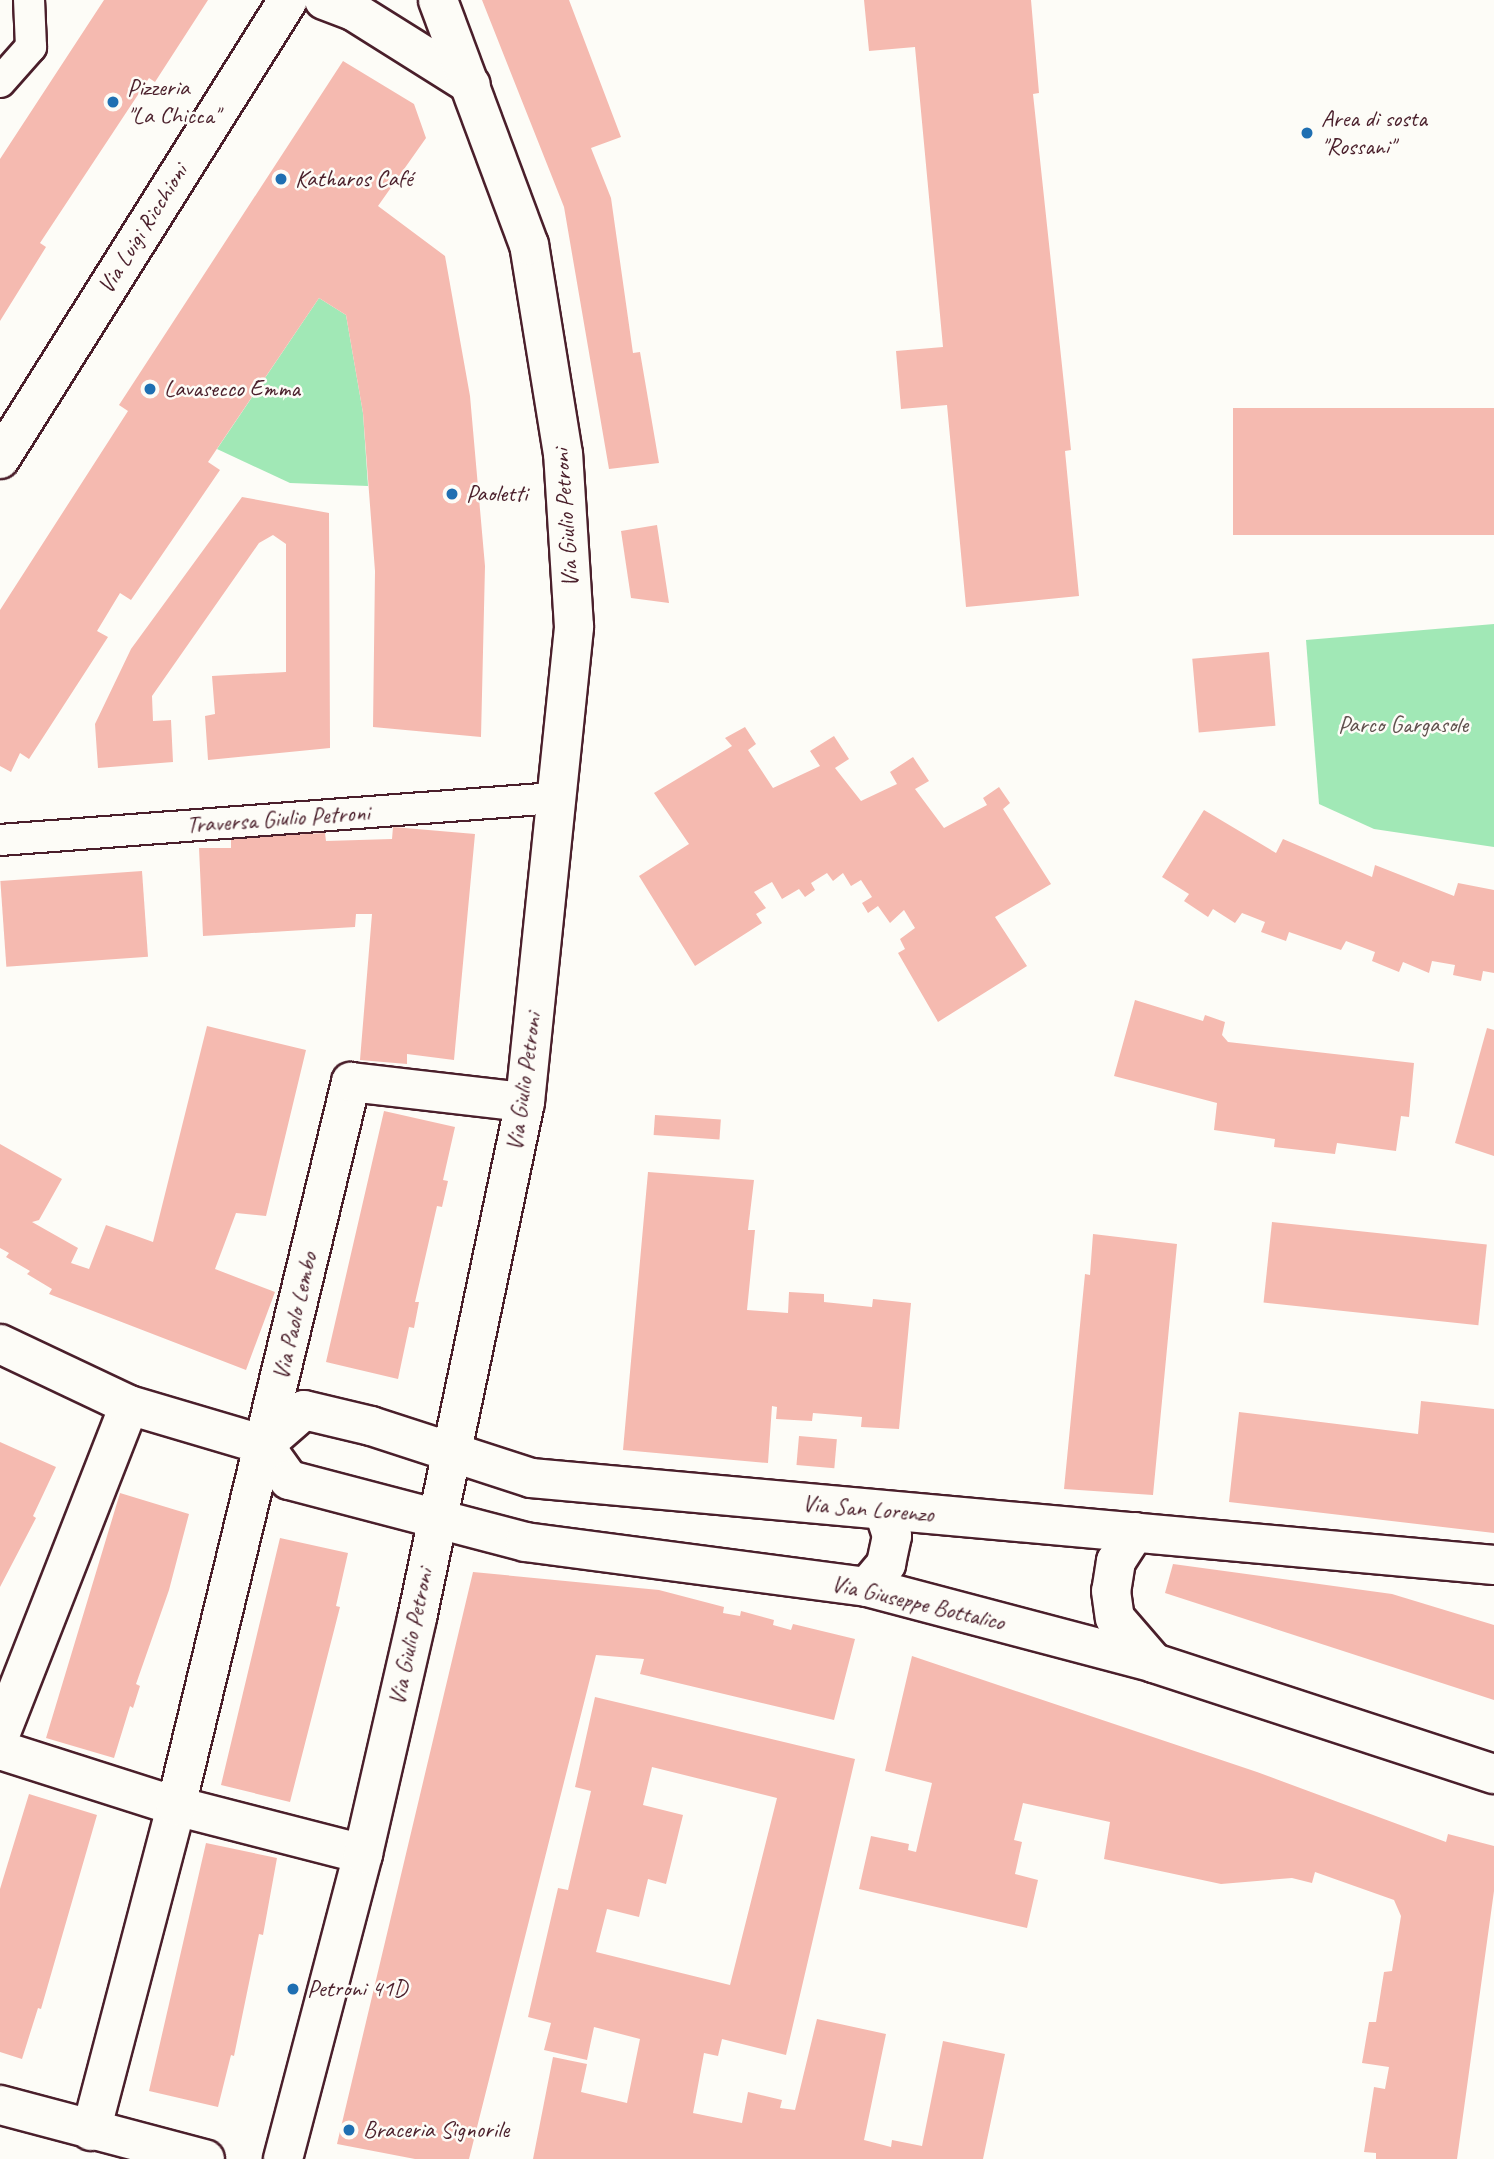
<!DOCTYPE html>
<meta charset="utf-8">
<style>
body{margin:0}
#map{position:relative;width:1494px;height:2159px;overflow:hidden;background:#fdfcf7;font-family:Caveat,sans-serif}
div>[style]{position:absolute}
.green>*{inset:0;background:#a1e8b6}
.building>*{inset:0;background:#f5bab0;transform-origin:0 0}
.roads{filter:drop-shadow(2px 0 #4a1f2b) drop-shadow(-2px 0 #4a1f2b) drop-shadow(0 2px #4a1f2b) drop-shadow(0 -2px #4a1f2b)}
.lane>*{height:30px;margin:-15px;padding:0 15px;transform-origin:15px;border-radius:15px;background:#fdfcf7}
.street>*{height:38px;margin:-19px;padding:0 19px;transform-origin:19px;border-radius:19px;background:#fdfcf7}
.secondary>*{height:38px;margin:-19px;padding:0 19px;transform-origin:19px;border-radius:19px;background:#fdfcf7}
.dots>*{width:19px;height:19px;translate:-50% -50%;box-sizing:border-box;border:4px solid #fdfcf7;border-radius:50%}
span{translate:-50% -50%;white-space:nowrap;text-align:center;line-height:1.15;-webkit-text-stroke:5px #fdfcf7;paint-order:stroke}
.poi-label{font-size:24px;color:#4a1f2b}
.left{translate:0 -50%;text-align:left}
.street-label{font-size:24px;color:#4a1f2b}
.park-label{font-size:24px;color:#60514e}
</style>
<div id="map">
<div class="green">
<i style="clip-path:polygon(319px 298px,346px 315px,363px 413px,368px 486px,290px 483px,217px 449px)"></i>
<i style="clip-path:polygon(1494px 624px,1494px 847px,1374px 829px,1319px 804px,1306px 640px)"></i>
</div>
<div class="building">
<i style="clip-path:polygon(104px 0,208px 0,155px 82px,149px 78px,40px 243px,46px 247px,0 321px,0 159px)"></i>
<i style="clip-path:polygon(482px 0,569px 0,621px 137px,591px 148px,611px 198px,633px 353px,640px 352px,659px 463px,609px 469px,564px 207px)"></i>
<i style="clip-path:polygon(864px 0,1031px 0,1039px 93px,1033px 94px,1071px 450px,1065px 451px,1079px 596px,966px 607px,947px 405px,901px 409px,896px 351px,943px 347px,915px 47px,869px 51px)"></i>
<i style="clip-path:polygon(343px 61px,414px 104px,426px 138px,378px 206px,445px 256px,470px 396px,485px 566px,481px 737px,373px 727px,375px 571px,363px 413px,346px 315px,319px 298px,208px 462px,220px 470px,131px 600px,120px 593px,97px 631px,108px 637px,29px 759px,20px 753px,11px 772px,0 766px,0 610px,128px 411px,119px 405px)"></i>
<i style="left:1494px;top:408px;width:127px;height:261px;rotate:90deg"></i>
<i style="clip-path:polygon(242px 497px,329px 513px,330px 748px,208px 760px,205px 716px,215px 714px,212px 676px,286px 672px,286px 544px,273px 535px,259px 543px,152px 696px,153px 721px,171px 720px,173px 762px,98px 768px,95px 724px,131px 649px)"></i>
<i style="clip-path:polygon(657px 525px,669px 603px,631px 598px,621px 531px)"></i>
<i style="left:1269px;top:652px;width:74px;height:77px;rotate:85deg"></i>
<i style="clip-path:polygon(745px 727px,756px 744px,748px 750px,773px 788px,820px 766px,810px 751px,834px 736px,849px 759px,835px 768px,861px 801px,897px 784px,890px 772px,913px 757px,929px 781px,915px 789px,944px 828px,987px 805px,983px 798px,999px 787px,1010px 803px,1003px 809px,1051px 884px,995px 917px,1027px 966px,938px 1022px,898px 953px,905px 949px,900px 939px,915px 928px,904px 910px,890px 923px,878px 906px,868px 913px,862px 903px,872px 897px,861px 880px,851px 886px,843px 873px,833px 881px,827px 873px,811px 883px,815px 890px,805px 897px,799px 889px,782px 899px,772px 882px,754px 892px,766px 908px,756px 914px,762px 923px,695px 966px,639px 876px,689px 844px,654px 793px,732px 746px,725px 738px)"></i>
<i style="clip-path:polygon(1204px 810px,1276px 853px,1283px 839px,1372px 877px,1375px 865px,1454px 896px,1458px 883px,1494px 890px,1494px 973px,1483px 971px,1481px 981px,1453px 975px,1455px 965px,1432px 961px,1429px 973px,1403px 962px,1399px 972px,1372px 961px,1375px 952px,1346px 941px,1341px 950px,1289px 932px,1286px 941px,1261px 932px,1265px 922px,1242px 913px,1235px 923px,1213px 909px,1208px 917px,1184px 901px,1189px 894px,1162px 877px)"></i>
<i style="clip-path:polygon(393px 827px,475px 834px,454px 1060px,407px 1054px,407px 1064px,360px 1060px,372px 914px,356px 914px,355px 927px,203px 936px,199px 848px,231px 848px,231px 838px,325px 833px,326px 841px,392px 839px)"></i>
<i style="left:142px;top:871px;width:86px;height:142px;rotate:86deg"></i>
<i style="clip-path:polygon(1135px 1000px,1203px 1021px,1205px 1015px,1225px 1022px,1222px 1035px,1228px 1042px,1414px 1063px,1409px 1117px,1401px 1116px,1396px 1151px,1337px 1143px,1335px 1154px,1274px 1147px,1275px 1139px,1214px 1130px,1217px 1103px,1114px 1076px)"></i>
<i style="clip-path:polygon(207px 1026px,306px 1050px,266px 1216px,236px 1213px,215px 1269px,275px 1292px,246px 1370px,49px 1294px,52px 1289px,27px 1274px,30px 1271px,6px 1257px,9px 1253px,0 1248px,0 1144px,62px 1179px,39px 1220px,32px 1222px,78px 1248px,71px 1263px,89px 1269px,106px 1225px,153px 1242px)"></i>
<i style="clip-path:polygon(1487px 1028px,1494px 1030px,1494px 1156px,1455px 1143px)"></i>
<i style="clip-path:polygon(384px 1111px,455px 1127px,443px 1180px,448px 1181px,442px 1207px,437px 1206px,415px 1302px,419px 1302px,414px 1328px,409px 1327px,398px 1379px,326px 1362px)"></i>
<i style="left:655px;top:1115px;width:66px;height:20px;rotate:4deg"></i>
<i style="clip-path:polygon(648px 1172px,754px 1180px,748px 1230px,755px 1230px,747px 1310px,788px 1313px,789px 1292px,824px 1294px,824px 1302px,872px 1307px,873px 1299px,911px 1303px,899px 1429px,861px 1427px,862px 1417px,813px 1413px,812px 1421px,776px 1419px,777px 1407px,772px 1406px,768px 1463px,623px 1450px)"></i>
<i style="left:1272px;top:1222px;width:216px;height:81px;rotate:6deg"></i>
<i style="clip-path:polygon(1093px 1234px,1177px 1244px,1153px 1495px,1064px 1489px,1085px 1274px,1090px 1275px)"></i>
<i style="clip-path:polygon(1421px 1401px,1494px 1409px,1494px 1533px,1229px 1502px,1239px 1412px,1418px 1434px)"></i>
<i style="left:799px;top:1436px;width:38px;height:29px;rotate:5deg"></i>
<i style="clip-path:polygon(0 1442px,56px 1467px,33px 1516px,36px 1518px,0 1587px)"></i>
<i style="clip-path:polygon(120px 1493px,189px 1514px,169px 1590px,136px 1684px,140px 1686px,133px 1708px,130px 1706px,114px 1758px,46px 1738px)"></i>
<i style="clip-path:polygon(280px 1538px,348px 1553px,336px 1606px,340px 1607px,290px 1802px,221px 1785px)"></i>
<i style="clip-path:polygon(1173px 1564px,1392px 1594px,1494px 1625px,1494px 1700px,1165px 1593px)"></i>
<i style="clip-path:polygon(473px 1572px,659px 1590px,724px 1607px,723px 1613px,740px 1616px,741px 1611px,774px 1620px,773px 1625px,791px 1630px,793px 1624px,855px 1639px,834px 1720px,640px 1674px,644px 1659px,596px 1655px,469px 2159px,415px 2159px,337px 2144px)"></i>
<i style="clip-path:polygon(912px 1656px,1257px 1772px,1446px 1842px,1448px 1834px,1494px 1846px,1494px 1891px,1457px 2159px,1376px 2159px,1376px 2153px,1364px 2152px,1374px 2087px,1385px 2089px,1389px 2067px,1362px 2063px,1369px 2022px,1376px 2022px,1384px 1972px,1392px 1971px,1401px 1916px,1394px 1900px,1315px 1872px,1312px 1883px,1292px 1878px,1221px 1884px,1104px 1859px,1110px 1822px,1023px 1803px,1014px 1840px,1022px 1842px,1015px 1874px,1038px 1880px,1027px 1928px,859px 1889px,871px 1836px,909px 1844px,908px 1850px,916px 1852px,932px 1783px,885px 1771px)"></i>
<i style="clip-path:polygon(evenodd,595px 1697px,855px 1759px,786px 2055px,722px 2039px,718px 2056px,704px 2053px,693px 2113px,742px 2123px,748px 2092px,782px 2100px,780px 2108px,795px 2110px,817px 2019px,886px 2034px,864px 2140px,891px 2147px,892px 2140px,922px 2146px,943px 2041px,1005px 2054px,983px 2159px,533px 2159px,553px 2057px,587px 2064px,581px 2092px,627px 2103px,640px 2039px,594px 2027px,587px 2060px,544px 2050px,551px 2023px,528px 2017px,558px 1888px,568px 1890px,591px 1791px,575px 1787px,595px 1697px,652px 1767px,777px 1798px,730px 1985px,596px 1952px,607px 1909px,639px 1917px,648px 1879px,666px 1884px,683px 1815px,643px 1805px,652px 1767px)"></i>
<i style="clip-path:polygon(29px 1794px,97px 1815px,41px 2009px,38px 2008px,22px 2059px,0 2052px,0 1889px)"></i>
<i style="clip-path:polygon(206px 1843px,277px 1858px,263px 1935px,259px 1934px,234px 2056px,231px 2055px,218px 2107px,149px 2091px)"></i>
</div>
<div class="roads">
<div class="lane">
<i style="left:0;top:82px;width:47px;rotate:-48.5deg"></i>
<i style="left:31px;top:47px;width:47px;rotate:-92.4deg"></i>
<i style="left:0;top:840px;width:557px;rotate:-4.33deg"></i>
</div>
<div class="street">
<i style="left:324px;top:0;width:31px;rotate:21deg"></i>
<i style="left:353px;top:11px;width:139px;rotate:32.1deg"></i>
<i style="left:0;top:459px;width:542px;rotate:-57.89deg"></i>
<i style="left:0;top:1735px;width:354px;rotate:-68.6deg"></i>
<i style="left:0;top:1750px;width:185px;rotate:17.7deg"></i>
<i style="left:176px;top:1806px;width:193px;rotate:14.4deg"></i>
<i style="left:0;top:2105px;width:212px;rotate:14.8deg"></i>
<i style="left:91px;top:2131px;width:336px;rotate:-75.3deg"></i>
<i style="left:176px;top:1806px;width:745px;rotate:-76.41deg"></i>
<i style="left:351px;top:1082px;width:175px;rotate:6.6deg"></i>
</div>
<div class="secondary">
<i style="left:0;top:1344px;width:143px;rotate:25.3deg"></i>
<i style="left:129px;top:1405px;width:141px;rotate:16.5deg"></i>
<i style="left:264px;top:1445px;width:43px;rotate:54.5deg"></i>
<i style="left:289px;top:1480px;width:244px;rotate:14.7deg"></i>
<i style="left:525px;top:1542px;width:345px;rotate:7.5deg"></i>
<i style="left:867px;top:1587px;width:297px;rotate:14.8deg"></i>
<i style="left:1154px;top:1663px;width:358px;rotate:18.1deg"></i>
<i style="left:264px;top:1445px;width:53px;rotate:-41.2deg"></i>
<i style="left:304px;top:1410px;width:69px;rotate:13.4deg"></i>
<i style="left:371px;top:1426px;width:168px;rotate:18deg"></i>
<i style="left:531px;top:1478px;width:967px;rotate:5.16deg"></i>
<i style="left:1135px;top:1532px;width:35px;rotate:123deg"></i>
<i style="left:1116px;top:1561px;width:30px;rotate:99deg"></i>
<i style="left:1111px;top:1591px;width:27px;rotate:82deg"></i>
<i style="left:1115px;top:1618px;width:60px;rotate:49.1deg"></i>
<i style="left:867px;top:1587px;width:30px;rotate:-50deg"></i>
<i style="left:886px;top:1564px;width:29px;rotate:-78deg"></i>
<i style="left:892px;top:1536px;width:26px;rotate:-108deg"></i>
<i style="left:283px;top:2159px;width:315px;rotate:-75.3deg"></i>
<i style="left:363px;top:1854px;width:242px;rotate:-77.1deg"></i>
<i style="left:417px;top:1618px;width:527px;rotate:-78.18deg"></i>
<i style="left:525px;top:1102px;width:478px;rotate:-84.1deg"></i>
<i style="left:574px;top:627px;width:173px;rotate:-93.6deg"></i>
<i style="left:563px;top:454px;width:212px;rotate:-99.2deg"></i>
<i style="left:529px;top:245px;width:261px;rotate:-110.4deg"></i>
</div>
</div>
<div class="dots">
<i style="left:113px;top:102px;background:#1f6fb2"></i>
<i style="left:1307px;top:133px;background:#1f6fb2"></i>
<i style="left:281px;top:179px;background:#1f6fb2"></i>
<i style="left:150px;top:389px;background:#1f6fb2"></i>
<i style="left:452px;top:494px;background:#1f6fb2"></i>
<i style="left:293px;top:1989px;background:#1f6fb2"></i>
<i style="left:349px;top:2130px;background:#1f6fb2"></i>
</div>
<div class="poi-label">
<span class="left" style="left:127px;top:102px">Pizzeria<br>"La Chicca"</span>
<span class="left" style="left:1321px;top:133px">Area di sosta<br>"Rossani"</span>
<span class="left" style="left:295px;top:179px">Katharos Café</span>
<span class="left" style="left:164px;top:389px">Lavasecco Emma</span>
<span class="left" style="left:466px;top:494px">Paoletti</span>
<span class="left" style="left:307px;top:1989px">Petroni 41D</span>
<span class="left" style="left:363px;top:2130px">Braceria Signorile</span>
</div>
<div class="street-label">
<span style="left:143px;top:229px;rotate:-58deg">Via Luigi Ricchioni</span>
<span style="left:566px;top:518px;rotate:-94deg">Via Giulio Petroni</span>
<span style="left:278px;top:819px;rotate:-4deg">Traversa Giulio Petroni</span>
<span style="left:524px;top:1082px;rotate:-82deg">Via Giulio Petroni</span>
<span style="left:295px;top:1316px;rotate:-77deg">Via Paolo Lembo</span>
<span style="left:868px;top:1509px;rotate:5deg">Via San Lorenzo</span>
<span style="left:918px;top:1603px;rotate:13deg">Via Giuseppe Bottalico</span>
<span style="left:411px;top:1637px;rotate:-78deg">Via Giulio Petroni</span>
</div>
<div class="park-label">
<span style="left:1403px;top:725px">Parco Gargasole</span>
</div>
</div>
